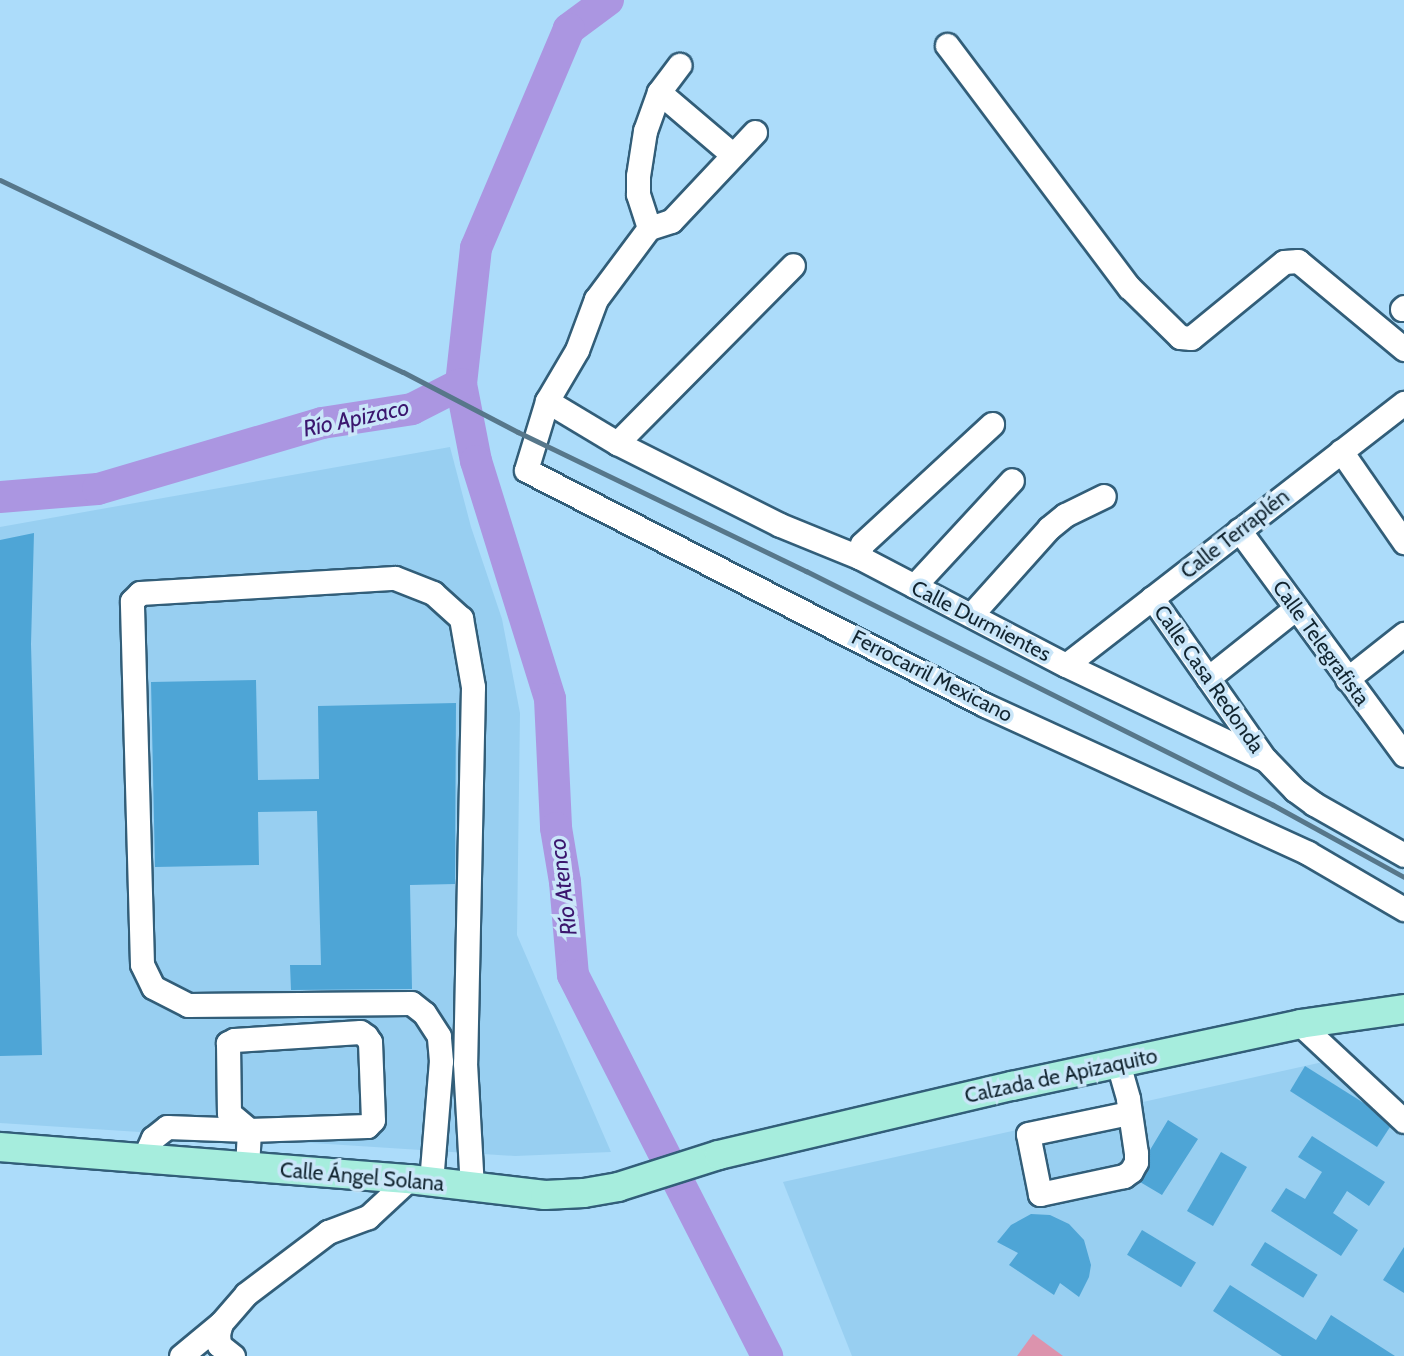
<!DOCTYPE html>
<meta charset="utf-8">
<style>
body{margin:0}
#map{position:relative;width:1404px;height:1356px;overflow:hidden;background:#acdcfa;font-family:Cabin,sans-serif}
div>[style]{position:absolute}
.built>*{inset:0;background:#98cff1}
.green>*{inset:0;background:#dc93ad}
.river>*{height:32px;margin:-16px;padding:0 16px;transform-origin:16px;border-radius:16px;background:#ab96e1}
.building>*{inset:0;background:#4ea5d6;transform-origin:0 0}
.roads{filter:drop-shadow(2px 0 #325e79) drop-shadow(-2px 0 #325e79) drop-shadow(0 2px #325e79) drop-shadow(0 -2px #325e79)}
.minor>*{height:23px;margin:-11.5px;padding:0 11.5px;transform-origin:11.5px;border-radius:11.5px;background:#fff}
.major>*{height:28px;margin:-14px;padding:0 14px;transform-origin:14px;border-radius:14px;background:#a6eddd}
.rail>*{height:5px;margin:-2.5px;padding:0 2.5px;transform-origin:2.5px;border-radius:2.5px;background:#57778a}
span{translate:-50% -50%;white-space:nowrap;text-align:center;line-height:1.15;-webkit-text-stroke:7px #cae6f9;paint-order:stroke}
.street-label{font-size:21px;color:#122530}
.water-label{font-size:23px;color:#3b166e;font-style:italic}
</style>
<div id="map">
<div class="built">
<i style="clip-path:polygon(450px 447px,471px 527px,502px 619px,520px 713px,517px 935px,611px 1152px,515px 1156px,0 1123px,0 527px)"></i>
<i style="clip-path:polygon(1332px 1060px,1404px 1129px,1404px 1356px,852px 1356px,783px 1182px)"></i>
</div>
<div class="green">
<i style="clip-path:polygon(1033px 1334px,1063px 1356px,1017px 1356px)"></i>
</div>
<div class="river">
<i style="left:608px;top:0;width:49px;rotate:143.4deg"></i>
<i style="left:569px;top:29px;width:238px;rotate:113deg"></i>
<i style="left:476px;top:248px;width:137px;rotate:96.3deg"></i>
<i style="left:461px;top:384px;width:78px;rotate:79deg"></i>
<i style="left:476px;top:461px;width:249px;rotate:72.7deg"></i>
<i style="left:550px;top:699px;width:129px;rotate:87.3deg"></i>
<i style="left:556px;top:828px;width:55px;rotate:80.5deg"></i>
<i style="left:565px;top:882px;width:93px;rotate:85.1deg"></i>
<i style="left:573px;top:975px;width:428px;rotate:63deg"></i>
<i style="left:0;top:497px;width:98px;rotate:-4.7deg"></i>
<i style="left:98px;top:489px;width:234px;rotate:-16.4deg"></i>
<i style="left:322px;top:423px;width:91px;rotate:-8.8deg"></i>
<i style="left:412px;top:409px;width:55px;rotate:-27deg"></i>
</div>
<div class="building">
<i style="clip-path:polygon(34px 533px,31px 644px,42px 1055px,0 1056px,0 540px)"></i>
<i style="clip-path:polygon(256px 680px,258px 780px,319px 779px,318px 706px,456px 703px,455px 884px,410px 885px,412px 989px,291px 990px,290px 965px,321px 965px,317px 811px,258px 812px,259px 865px,155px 867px,151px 682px)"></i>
<i style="clip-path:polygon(1305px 1066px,1367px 1105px,1390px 1127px,1377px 1147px,1290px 1091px)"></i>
<i style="clip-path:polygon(1168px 1120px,1198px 1139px,1162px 1195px,1140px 1182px,1148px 1168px,1150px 1150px)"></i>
<i style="clip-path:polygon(1312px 1136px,1385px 1182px,1369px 1206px,1347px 1191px,1333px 1213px,1358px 1230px,1341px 1256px,1271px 1211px,1286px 1188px,1305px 1199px,1322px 1172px,1298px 1157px)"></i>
<i style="left:1221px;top:1152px;width:30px;height:68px;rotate:30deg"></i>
<i style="clip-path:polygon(1031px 1214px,1050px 1215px,1069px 1224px,1084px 1240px,1091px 1265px,1089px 1277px,1079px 1297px,1060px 1283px,1054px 1295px,1009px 1265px,1018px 1253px,997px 1242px,1011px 1225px)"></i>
<i style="left:1142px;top:1230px;width:63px;height:29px;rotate:31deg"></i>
<i style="left:1265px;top:1242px;width:62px;height:27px;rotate:32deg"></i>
<i style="clip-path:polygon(1404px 1247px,1404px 1293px,1383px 1280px)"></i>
<i style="clip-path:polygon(1230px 1285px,1316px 1340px,1331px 1315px,1395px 1356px,1282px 1356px,1213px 1311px)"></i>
</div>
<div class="roads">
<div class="minor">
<i style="left:947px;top:45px;width:303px;rotate:53.1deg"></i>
<i style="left:1129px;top:287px;width:71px;rotate:44.4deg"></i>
<i style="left:1180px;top:337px;width:11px;rotate:5deg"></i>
<i style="left:1191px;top:338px;width:120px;rotate:-39.3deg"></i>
<i style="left:1284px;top:262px;width:14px;rotate:-4deg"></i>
<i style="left:1298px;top:261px;width:138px;rotate:39.7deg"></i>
<i style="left:659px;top:92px;width:97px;rotate:40.4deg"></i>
<i style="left:755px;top:132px;width:122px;rotate:133.3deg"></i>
<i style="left:671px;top:221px;width:23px;rotate:162deg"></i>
<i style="left:649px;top:228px;width:89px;rotate:126.7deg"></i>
<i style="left:596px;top:299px;width:54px;rotate:110.4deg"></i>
<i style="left:577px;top:350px;width:59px;rotate:120.5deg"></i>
<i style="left:547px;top:401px;width:72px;rotate:106.9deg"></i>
<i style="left:526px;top:470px;width:516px;rotate:27.11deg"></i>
<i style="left:985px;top:705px;width:355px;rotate:24.6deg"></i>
<i style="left:1308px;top:853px;width:111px;rotate:30.3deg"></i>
<i style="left:649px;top:228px;width:36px;rotate:-108deg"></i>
<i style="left:638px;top:194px;width:18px;rotate:-90deg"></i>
<i style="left:638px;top:176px;width:46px;rotate:-81.2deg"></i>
<i style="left:645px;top:131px;width:41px;rotate:-70.3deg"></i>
<i style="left:659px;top:92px;width:34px;rotate:-53deg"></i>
<i style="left:1402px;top:309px;width:3px;rotate:-45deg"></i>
<i style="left:547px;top:401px;width:82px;rotate:31deg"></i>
<i style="left:617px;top:443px;width:182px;rotate:26.7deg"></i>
<i style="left:780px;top:525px;width:85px;rotate:22.1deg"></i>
<i style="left:859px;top:557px;width:233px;rotate:27.6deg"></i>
<i style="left:1066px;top:665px;width:221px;rotate:25.4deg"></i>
<i style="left:1266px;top:760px;width:42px;rotate:46deg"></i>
<i style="left:1295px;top:790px;width:24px;rotate:36deg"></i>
<i style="left:1314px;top:804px;width:103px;rotate:29.5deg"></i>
<i style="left:617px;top:443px;width:250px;rotate:-45.3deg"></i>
<i style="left:1341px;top:451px;width:111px;rotate:55.3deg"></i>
<i style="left:1239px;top:530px;width:279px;rotate:53.7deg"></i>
<i style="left:859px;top:557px;width:13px;rotate:-77deg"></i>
<i style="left:862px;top:544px;width:177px;rotate:-42.7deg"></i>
<i style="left:914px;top:586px;width:144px;rotate:-47.2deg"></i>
<i style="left:1152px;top:598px;width:195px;rotate:55deg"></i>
<i style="left:971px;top:615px;width:117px;rotate:-48.1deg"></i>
<i style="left:1049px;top:528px;width:21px;rotate:-39deg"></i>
<i style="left:1065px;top:515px;width:43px;rotate:-26deg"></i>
<i style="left:1066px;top:665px;width:428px;rotate:-37.8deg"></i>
<i style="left:1208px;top:678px;width:112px;rotate:-38.5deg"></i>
<i style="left:1347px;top:679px;width:73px;rotate:-38.3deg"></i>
<i style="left:1300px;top:1024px;width:142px;rotate:43deg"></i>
<i style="left:1118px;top:1063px;width:37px;rotate:74deg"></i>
<i style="left:1128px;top:1099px;width:55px;rotate:81.6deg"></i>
<i style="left:1136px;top:1153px;width:9px;rotate:90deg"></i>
<i style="left:1136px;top:1162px;width:10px;rotate:119deg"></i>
<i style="left:1131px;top:1171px;width:9px;rotate:144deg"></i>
<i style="left:1124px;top:1176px;width:86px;rotate:167.9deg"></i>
<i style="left:1040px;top:1194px;width:61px;rotate:-101.3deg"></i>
<i style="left:1028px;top:1134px;width:103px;rotate:-11.7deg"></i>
<i style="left:144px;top:1158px;width:22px;rotate:-66deg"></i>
<i style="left:153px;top:1138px;width:18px;rotate:-38deg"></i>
<i style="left:167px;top:1127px;width:82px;rotate:2.1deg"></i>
<i style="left:249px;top:1130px;width:118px;rotate:-1.9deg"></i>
<i style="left:367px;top:1126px;width:8px;rotate:-45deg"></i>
<i style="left:373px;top:1120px;width:78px;rotate:-92.2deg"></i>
<i style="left:370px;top:1042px;width:7px;rotate:-124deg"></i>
<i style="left:366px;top:1036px;width:7px;rotate:-146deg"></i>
<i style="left:360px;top:1032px;width:126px;rotate:176.4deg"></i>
<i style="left:234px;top:1040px;width:7px;rotate:153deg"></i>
<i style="left:228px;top:1043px;width:70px;rotate:89.2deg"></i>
<i style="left:229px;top:1113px;width:26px;rotate:40deg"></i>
<i style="left:249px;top:1130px;width:37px;rotate:93deg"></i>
<i style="left:431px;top:1182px;width:121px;rotate:-85.3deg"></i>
<i style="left:441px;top:1061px;width:25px;rotate:-95deg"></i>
<i style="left:439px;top:1036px;width:27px;rotate:-123deg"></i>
<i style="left:424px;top:1013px;width:16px;rotate:-142deg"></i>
<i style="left:411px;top:1003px;width:223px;rotate:179.5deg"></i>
<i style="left:188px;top:1005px;width:39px;rotate:-153deg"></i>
<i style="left:153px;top:987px;width:25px;rotate:-116deg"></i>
<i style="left:142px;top:964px;width:363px;rotate:-91.6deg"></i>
<i style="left:132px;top:601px;width:11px;rotate:-45deg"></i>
<i style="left:140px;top:593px;width:255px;rotate:-3.4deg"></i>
<i style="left:395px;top:578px;width:41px;rotate:21.5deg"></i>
<i style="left:433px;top:593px;width:38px;rotate:42deg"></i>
<i style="left:461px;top:618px;width:70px;rotate:80.1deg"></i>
<i style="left:473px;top:687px;width:376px;rotate:91.2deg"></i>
<i style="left:465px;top:1063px;width:124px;rotate:86.8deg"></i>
<i style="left:181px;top:1356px;width:52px;rotate:-39.5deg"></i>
<i style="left:233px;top:1356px;width:18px;rotate:-142deg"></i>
<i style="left:219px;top:1345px;width:11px;rotate:-95deg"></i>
<i style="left:218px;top:1334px;width:11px;rotate:-75deg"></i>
<i style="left:221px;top:1323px;width:38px;rotate:-49deg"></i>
<i style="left:246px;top:1294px;width:103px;rotate:-37.1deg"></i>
<i style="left:328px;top:1232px;width:43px;rotate:-20.6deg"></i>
<i style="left:368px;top:1217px;width:56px;rotate:-42.8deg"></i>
</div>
<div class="major">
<i style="left:0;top:1147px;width:410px;rotate:4.5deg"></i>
<i style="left:409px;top:1179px;width:137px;rotate:6.7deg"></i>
<i style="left:545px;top:1195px;width:39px;rotate:-3deg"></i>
<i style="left:584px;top:1193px;width:35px;rotate:-10deg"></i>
<i style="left:618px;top:1187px;width:106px;rotate:-17.6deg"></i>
<i style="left:719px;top:1155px;width:301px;rotate:-13.3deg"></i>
<i style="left:1012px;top:1086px;width:295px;rotate:-12.1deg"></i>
<i style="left:1300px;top:1024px;width:105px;rotate:-8.2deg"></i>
</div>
</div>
<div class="rail">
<i style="left:0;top:180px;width:446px;rotate:25.5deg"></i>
<i style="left:403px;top:372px;width:130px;rotate:27.6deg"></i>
<i style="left:518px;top:432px;width:320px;rotate:25.8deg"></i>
<i style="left:806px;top:571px;width:522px;rotate:26.61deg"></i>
<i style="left:1273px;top:805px;width:149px;rotate:28.8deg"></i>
</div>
<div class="street-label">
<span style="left:1235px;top:534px;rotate:-38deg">Calle Terraplén</span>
<span style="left:981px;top:621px;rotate:27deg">Calle Durmientes</span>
<span style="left:1321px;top:643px;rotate:54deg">Calle Telegrafista</span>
<span style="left:932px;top:676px;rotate:27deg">Ferrocarril Mexicano</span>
<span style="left:1209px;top:679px;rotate:55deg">Calle Casa Redonda</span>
<span style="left:1061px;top:1076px;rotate:-12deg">Calzada de Apizaquito</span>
<span style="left:362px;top:1177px;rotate:5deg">Calle Ángel Solana</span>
</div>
<div class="water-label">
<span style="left:356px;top:418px;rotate:-12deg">Río Apizaco</span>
<span style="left:563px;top:887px;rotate:-97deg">Río Atenco</span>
</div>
</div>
